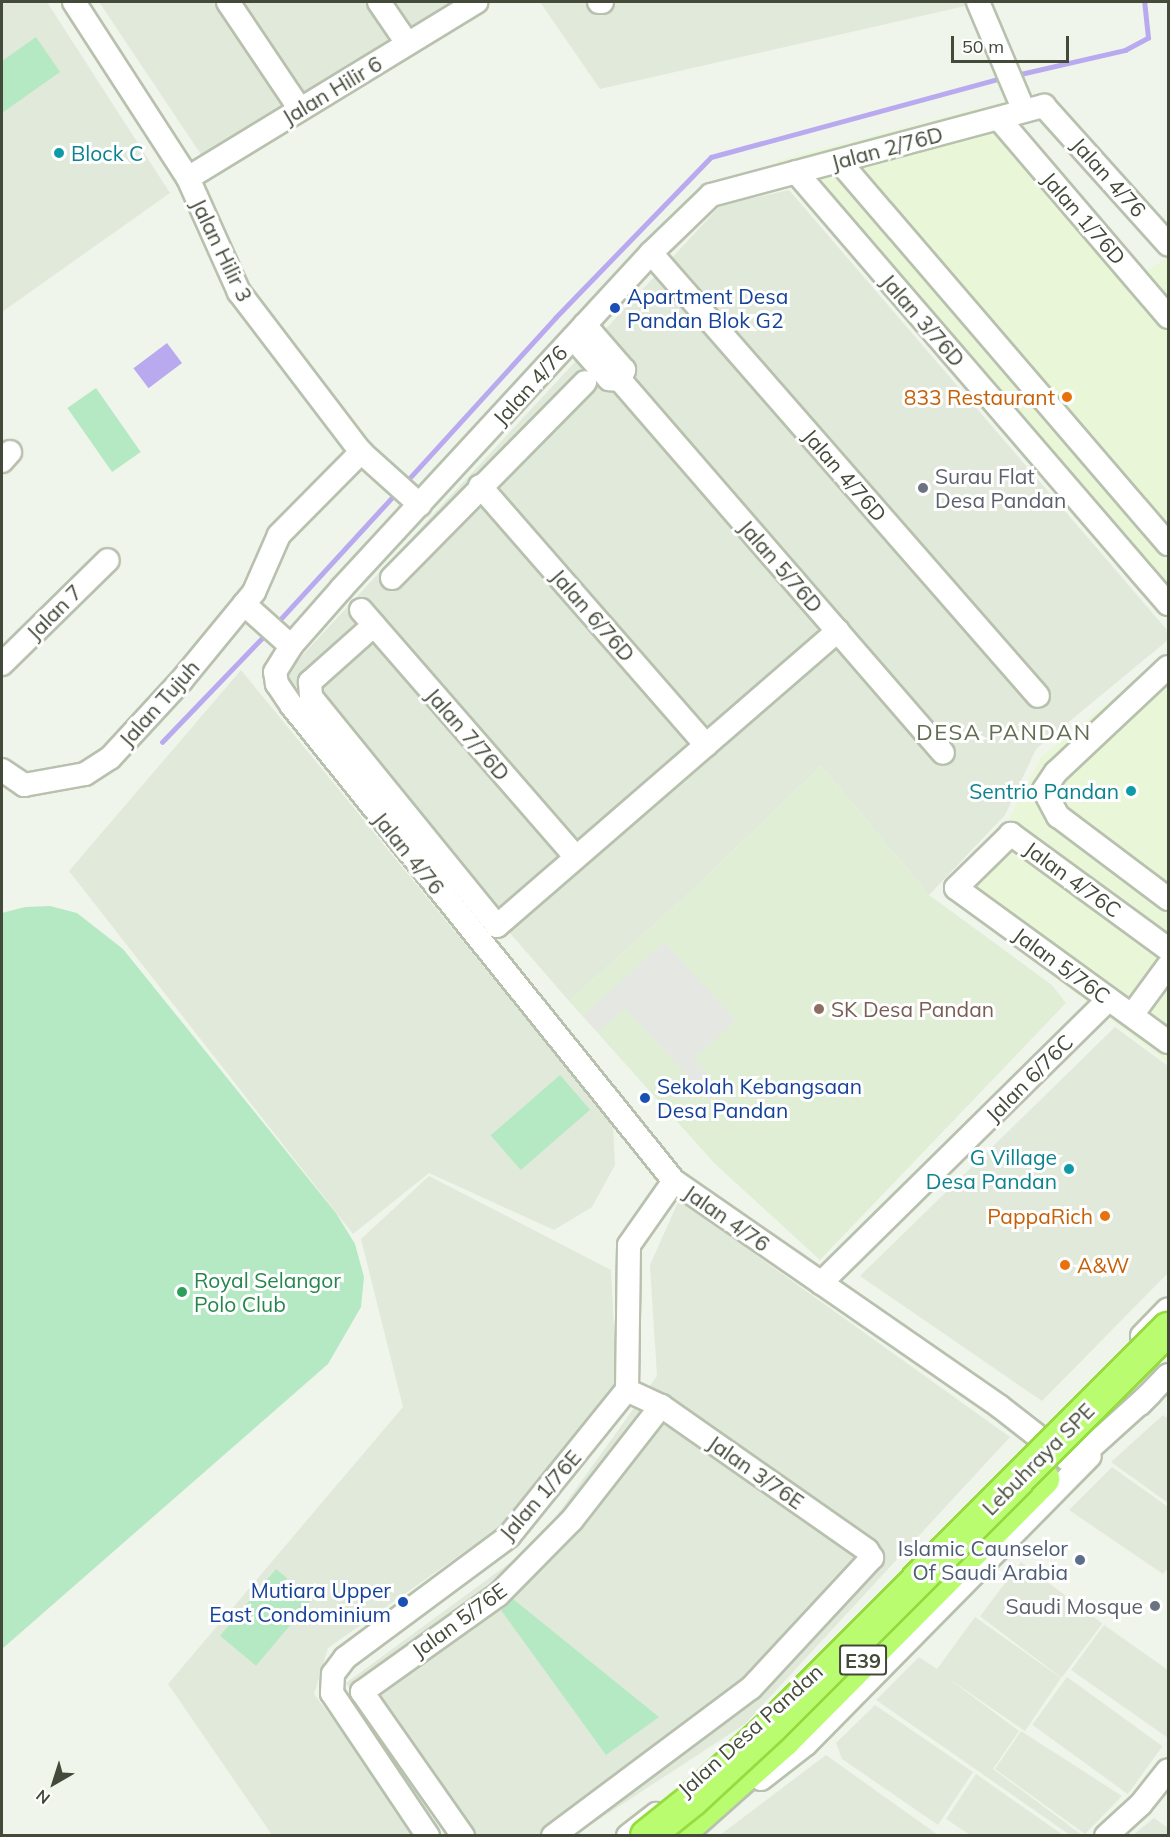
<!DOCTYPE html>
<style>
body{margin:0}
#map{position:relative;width:1170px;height:1837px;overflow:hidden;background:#f0f5eb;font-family:Mulish,sans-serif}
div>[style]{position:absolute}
.residential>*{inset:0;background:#e1e9da;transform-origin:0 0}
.commercial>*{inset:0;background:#eaf6d8}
.education>*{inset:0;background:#e1eed6}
.green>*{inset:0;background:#b5e9c3;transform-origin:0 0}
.parking>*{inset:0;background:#e5e7e2}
.water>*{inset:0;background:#b9aaf0;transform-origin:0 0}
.stream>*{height:4.5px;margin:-2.25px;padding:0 2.25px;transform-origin:2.25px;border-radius:2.25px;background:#b9aaf0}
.roads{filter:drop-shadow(2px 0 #b8c1ae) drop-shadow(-2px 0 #b8c1ae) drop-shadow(0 2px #b8c1ae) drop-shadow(0 -2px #b8c1ae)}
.minor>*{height:22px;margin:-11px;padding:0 11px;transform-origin:11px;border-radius:11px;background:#fff}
.highway>*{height:32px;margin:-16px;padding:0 16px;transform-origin:16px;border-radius:16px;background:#b9fc70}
.bridges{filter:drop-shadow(2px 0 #96dc3f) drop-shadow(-2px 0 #96dc3f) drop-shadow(0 2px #96dc3f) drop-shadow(0 -2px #96dc3f)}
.highway-bridge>*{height:32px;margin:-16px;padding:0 16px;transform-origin:16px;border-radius:16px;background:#b9fc70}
.dots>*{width:16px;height:16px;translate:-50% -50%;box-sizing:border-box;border:3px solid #fff;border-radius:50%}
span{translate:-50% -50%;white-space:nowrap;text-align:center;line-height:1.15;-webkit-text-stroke:6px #fff;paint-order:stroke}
.shield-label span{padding:2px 4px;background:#fff;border:2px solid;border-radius:4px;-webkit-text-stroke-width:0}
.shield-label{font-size:20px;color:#434a39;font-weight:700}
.street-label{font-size:21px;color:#434a39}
.culture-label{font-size:21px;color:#0d838f}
.left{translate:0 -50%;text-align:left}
.right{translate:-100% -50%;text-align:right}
.transit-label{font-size:21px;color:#164399}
.food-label{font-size:21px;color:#c56008}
.worship-label{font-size:21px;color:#5b616d}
.education-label{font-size:21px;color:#785e54}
.leisure-label{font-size:21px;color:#27864d}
.service-label{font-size:21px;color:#4e5e75}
.neighbourhood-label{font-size:22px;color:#616d50;letter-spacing:1.5px}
.frame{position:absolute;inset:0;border:3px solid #434a39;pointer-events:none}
.north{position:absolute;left:24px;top:1753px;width:60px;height:60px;-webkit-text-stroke:4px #fff;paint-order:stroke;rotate:219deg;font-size:16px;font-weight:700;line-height:24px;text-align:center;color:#434a39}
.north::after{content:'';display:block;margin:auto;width:21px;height:27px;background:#434a39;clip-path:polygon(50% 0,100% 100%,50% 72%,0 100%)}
.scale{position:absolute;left:951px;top:36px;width:118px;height:27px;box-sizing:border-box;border:3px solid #434a39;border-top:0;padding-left:8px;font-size:18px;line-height:21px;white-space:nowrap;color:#434a39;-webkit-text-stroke:4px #fff;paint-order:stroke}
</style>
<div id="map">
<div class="residential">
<i style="clip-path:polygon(2px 2px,47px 2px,170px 193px,2px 312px)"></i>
<i style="clip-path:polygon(99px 2px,488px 2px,216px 177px)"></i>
<i style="clip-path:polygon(540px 2px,983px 2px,600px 89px)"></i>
<i style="clip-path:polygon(789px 190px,1168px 631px,1168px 640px,1036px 749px,1005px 815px,929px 895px,821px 766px,685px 897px,569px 1001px,285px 674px,721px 205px)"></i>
<i style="clip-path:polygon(241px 670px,613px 1125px,615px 1165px,592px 1207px,554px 1230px,429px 1173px,353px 1234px,69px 871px)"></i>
<i style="clip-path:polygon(1115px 1027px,1168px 1066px,1168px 1273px,1042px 1401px,860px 1276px)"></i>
<i style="clip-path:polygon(429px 1176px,611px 1270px,617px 1387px,501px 1526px,328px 1648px,314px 1694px,419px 1835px,272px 1835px,168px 1684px,403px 1407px,361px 1239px)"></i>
<i style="clip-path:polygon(679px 1200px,1010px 1437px,745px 1724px,575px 1835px,451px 1835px,346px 1683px,537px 1543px,657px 1376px,650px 1265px)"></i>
<i style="clip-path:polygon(1163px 1415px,1168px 1419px,1168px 1503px,1111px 1462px)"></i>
<i style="clip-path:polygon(1112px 1467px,1168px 1507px,1168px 1568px,1163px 1574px,1069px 1510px)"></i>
<i style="left:1021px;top:1562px;width:102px;height:68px;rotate:37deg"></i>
<i style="clip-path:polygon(975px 1617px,1061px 1678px,1025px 1731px,945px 1676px,1019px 1731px,993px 1769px,1082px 1835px,1070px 1835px,876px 1700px,919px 1657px,937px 1669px)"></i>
<i style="clip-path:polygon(1104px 1625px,1168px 1670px,1168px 1738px,1071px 1670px)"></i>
<i style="left:1067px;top:1677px;width:118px;height:59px;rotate:36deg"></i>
<i style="clip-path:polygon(875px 1705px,973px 1772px,938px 1825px,842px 1759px,836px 1743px)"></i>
<i style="clip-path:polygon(1021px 1731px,1122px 1796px,1085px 1834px,995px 1769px)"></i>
<i style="clip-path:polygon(826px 1755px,938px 1835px,720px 1835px)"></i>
<i style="clip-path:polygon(976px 1774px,1063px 1835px,970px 1835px,946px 1819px)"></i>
<i style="clip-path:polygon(1154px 1818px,1168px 1828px,1168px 1835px,1133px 1835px)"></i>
</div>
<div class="commercial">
<i style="clip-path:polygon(1003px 102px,1143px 274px,1168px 256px,1168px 619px,776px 161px)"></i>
<i style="clip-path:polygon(1168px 654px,1168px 1063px,945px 895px,1007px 823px,1041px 757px)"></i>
</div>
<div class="education">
<i style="clip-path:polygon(821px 766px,929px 895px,1052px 985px,1066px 1003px,820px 1260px,715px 1164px,569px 1001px,685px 897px)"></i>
</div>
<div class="green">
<i style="clip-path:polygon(36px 37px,60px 72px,2px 113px,2px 61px)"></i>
<i style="left:96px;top:388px;width:78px;height:35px;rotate:55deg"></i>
<i style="clip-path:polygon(50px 906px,77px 913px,123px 949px,336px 1213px,355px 1244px,364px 1277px,361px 1307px,328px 1364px,2px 1649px,2px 913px,25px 907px)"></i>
<i style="left:560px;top:1075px;width:46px;height:92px;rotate:49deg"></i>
<i style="left:276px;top:1569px;width:47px;height:87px;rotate:40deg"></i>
<i style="clip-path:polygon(513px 1599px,659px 1717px,606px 1755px,501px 1610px)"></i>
</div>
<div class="parking">
<i style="clip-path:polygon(664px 942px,736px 1020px,694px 1059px,722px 1090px,710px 1100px,625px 1008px,598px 1032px,583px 1016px)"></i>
</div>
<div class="water">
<i style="left:167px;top:343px;width:25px;height:42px;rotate:53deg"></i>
</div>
<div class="stream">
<i style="left:1016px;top:75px;width:112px;rotate:-12.9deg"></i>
<i style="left:1125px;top:50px;width:26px;rotate:-28deg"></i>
<i style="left:1148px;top:38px;width:36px;rotate:-96deg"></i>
<i style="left:406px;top:482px;width:222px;rotate:-47.7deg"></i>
<i style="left:555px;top:318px;width:224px;rotate:-45.9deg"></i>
<i style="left:711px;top:157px;width:302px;rotate:-15.2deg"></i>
<i style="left:276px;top:624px;width:178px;rotate:-47.5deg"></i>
<i style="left:162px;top:742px;width:150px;rotate:-46.1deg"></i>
</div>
<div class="roads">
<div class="minor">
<i style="left:74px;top:2px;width:210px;rotate:57.1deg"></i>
<i style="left:188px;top:178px;width:125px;rotate:65.9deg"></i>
<i style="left:239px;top:292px;width:201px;rotate:52.7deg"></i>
<i style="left:361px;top:452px;width:79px;rotate:41.9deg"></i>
<i style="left:228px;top:2px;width:129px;rotate:56.1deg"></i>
<i style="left:379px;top:2px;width:50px;rotate:55.7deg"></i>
<i style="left:599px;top:2px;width:3px"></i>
<i style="left:978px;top:2px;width:118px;rotate:67.1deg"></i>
<i style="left:1000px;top:120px;width:259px;rotate:49.5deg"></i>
<i style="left:839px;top:161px;width:505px;rotate:49.34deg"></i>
<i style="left:796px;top:172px;width:570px;rotate:49.27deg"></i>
<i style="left:188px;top:178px;width:338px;rotate:-31.4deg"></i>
<i style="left:651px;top:253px;width:588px;rotate:48.86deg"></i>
<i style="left:573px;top:338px;width:55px;rotate:48.7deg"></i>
<i style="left:609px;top:379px;width:11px;rotate:5deg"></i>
<i style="left:620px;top:380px;width:11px;rotate:-68deg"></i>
<i style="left:624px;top:370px;width:60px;rotate:-130.9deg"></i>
<i style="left:620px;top:380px;width:493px;rotate:49.1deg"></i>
<i style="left:2px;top:461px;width:12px;rotate:-48deg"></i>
<i style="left:480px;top:486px;width:344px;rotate:48.9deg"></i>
<i style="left:392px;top:578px;width:275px;rotate:-45.4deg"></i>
<i style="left:244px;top:604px;width:63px;rotate:41.8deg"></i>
<i style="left:361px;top:610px;width:327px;rotate:49deg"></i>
<i style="left:374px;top:625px;width:86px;rotate:138.3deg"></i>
<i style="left:310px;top:682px;width:15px;rotate:86deg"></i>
<i style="left:311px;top:697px;width:295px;rotate:50.9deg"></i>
<i style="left:497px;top:926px;width:451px;rotate:-40.9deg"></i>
<i style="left:2px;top:664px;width:148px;rotate:-44.5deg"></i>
<i style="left:1168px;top:667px;width:154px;rotate:136.8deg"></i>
<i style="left:1056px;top:772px;width:22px;rotate:124deg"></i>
<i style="left:1044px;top:790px;width:30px;rotate:62deg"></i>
<i style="left:1058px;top:816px;width:138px;rotate:37deg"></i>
<i style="left:2px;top:770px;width:27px;rotate:34deg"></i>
<i style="left:24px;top:785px;width:62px;rotate:-10.2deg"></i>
<i style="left:85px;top:774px;width:30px;rotate:-33deg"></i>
<i style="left:110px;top:758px;width:105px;rotate:-47.3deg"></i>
<i style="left:181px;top:681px;width:115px;rotate:-50.6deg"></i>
<i style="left:254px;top:592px;width:62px;rotate:-66.3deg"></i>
<i style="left:279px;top:535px;width:117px;rotate:-45.3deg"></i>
<i style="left:1168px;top:949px;width:195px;rotate:-143.8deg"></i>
<i style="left:1011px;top:834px;width:77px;rotate:135.5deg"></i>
<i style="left:956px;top:888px;width:262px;rotate:36deg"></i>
<i style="left:1132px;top:1015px;width:61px;rotate:-53.7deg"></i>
<i style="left:821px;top:1283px;width:404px;rotate:-44.6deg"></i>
<i style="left:1142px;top:1336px;width:37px;rotate:-46deg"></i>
<i style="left:1150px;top:1394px;width:97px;rotate:137.9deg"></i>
<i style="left:1078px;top:1459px;width:11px;rotate:180deg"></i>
<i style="left:1067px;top:1459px;width:86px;rotate:-142.1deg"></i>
<i style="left:999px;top:1406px;width:395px;rotate:-145.3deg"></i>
<i style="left:674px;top:1181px;width:610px;rotate:-128.81deg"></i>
<i style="left:292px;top:706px;width:27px;rotate:-124deg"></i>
<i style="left:277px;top:684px;width:12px;rotate:-99deg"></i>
<i style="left:275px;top:672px;width:31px;rotate:-58deg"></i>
<i style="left:291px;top:646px;width:77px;rotate:-48.7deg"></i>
<i style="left:342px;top:588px;width:456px;rotate:-47.3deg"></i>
<i style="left:651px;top:253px;width:83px;rotate:-44deg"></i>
<i style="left:711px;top:195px;width:345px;rotate:-15deg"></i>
<i style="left:1044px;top:106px;width:186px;rotate:48.1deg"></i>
<i style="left:1140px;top:1404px;width:40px;rotate:-46deg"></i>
<i style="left:761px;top:1779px;width:57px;rotate:-37.9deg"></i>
<i style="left:806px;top:1744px;width:404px;rotate:-45.4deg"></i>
<i style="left:428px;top:1836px;width:172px;rotate:-123.9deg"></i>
<i style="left:332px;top:1693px;width:19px;rotate:-87deg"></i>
<i style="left:333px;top:1674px;width:20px;rotate:-53deg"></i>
<i style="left:345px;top:1658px;width:204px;rotate:-36.6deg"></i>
<i style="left:509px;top:1536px;width:188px;rotate:-51.1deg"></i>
<i style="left:627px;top:1390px;width:145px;rotate:-89.2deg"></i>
<i style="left:629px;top:1245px;width:78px;rotate:-54.9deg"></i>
<i style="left:463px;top:1836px;width:176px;rotate:-125deg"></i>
<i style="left:362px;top:1692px;width:167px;rotate:-35.5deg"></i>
<i style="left:498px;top:1595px;width:105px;rotate:-45.4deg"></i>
<i style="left:572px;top:1520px;width:145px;rotate:-52deg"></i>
<i style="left:553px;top:1836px;width:247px;rotate:-36.8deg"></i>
<i style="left:751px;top:1688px;width:178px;rotate:-47.1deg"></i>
<i style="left:872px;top:1558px;width:9px;rotate:-122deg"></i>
<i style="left:867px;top:1550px;width:251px;rotate:-145deg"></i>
<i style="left:661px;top:1406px;width:38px;rotate:-155deg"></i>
<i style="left:628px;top:1836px;width:36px;rotate:-38deg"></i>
<i style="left:1106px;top:1836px;width:47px;rotate:-42.4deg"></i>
<i style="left:1141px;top:1804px;width:43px;rotate:-51.5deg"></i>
</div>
<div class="highway">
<i style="left:676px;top:1836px;width:144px;rotate:-41.6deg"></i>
<i style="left:784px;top:1740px;width:368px;rotate:-45.2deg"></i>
</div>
</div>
<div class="bridges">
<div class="highway-bridge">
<i style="left:647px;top:1836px;width:58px;rotate:-38.7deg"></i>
<i style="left:692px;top:1800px;width:109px;rotate:-42.8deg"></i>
<i style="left:772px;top:1726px;width:561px;rotate:-45.07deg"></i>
</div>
</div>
<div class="dots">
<i style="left:59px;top:153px;background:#0f9aa8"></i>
<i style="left:615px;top:308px;background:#1a4fb4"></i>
<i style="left:1067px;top:397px;background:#e8710a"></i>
<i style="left:923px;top:488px;background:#6b7280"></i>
<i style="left:1131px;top:791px;background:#0f9aa8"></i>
<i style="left:819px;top:1009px;background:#8d6e63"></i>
<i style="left:645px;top:1098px;background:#1a4fb4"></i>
<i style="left:1069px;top:1169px;background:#0f9aa8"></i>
<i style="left:1105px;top:1216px;background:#e8710a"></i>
<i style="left:1065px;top:1265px;background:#e8710a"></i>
<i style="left:182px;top:1292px;background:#2e9e5b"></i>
<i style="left:1080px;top:1560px;background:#5c6f8a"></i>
<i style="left:403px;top:1602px;background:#1a4fb4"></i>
<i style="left:1155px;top:1606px;background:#6b7280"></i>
</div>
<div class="shield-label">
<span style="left:863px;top:1660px">E39</span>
</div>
<div class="street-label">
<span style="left:332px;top:90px;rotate:-31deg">Jalan Hilir 6</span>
<span style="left:887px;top:148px;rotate:-15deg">Jalan 2/76D</span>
<span style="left:1109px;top:177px;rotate:48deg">Jalan 4/76</span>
<span style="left:1084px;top:218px;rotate:49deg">Jalan 1/76D</span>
<span style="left:222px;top:250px;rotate:64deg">Jalan Hilir 3</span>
<span style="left:923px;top:320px;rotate:49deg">Jalan 3/76D</span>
<span style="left:530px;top:385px;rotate:-48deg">Jalan 4/76</span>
<span style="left:845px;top:475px;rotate:49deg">Jalan 4/76D</span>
<span style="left:781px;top:566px;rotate:49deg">Jalan 5/76D</span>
<span style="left:54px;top:612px;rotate:-45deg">Jalan 7</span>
<span style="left:593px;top:615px;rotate:49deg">Jalan 6/76D</span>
<span style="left:159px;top:703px;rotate:-48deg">Jalan Tujuh</span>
<span style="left:468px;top:734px;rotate:49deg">Jalan 7/76D</span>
<span style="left:409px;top:853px;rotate:51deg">Jalan 4/76</span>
<span style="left:1073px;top:879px;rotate:36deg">Jalan 4/76C</span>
<span style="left:1062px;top:965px;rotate:36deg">Jalan 5/76C</span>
<span style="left:1029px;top:1078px;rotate:-45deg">Jalan 6/76C</span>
<span style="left:727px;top:1218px;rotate:35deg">Jalan 4/76</span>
<span style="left:1038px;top:1459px;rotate:-45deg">Lebuhraya SPE</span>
<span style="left:756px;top:1472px;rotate:35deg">Jalan 3/76E</span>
<span style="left:540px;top:1495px;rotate:-49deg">Jalan 1/76E</span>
<span style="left:459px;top:1620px;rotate:-36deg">Jalan 5/76E</span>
<span style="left:750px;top:1730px;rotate:-42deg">Jalan Desa Pandan</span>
</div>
<div class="culture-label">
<span class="left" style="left:71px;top:153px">Block C</span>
<span class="right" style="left:1119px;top:791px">Sentrio Pandan</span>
<span class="right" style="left:1057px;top:1169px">G Village<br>Desa Pandan</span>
</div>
<div class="transit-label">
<span class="left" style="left:627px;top:308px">Apartment Desa<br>Pandan Blok G2</span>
<span class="left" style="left:657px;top:1098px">Sekolah Kebangsaan<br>Desa Pandan</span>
<span class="right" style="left:391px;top:1602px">Mutiara Upper<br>East Condominium</span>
</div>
<div class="food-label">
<span class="right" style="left:1055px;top:397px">833 Restaurant</span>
<span class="right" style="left:1093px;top:1216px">PappaRich</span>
<span class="left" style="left:1077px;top:1265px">A&amp;W</span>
</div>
<div class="worship-label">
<span class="left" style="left:935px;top:488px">Surau Flat<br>Desa Pandan</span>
<span class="right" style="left:1143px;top:1606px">Saudi Mosque</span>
</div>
<div class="education-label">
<span class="left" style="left:831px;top:1009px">SK Desa Pandan</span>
</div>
<div class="leisure-label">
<span class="left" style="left:194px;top:1292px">Royal Selangor<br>Polo Club</span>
</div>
<div class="service-label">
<span class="right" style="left:1068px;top:1560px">Islamic Caunselor<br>Of Saudi Arabia</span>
</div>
<div class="neighbourhood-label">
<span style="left:1004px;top:733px">DESA PANDAN</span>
</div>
<div class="frame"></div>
<div class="north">N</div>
<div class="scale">50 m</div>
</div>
